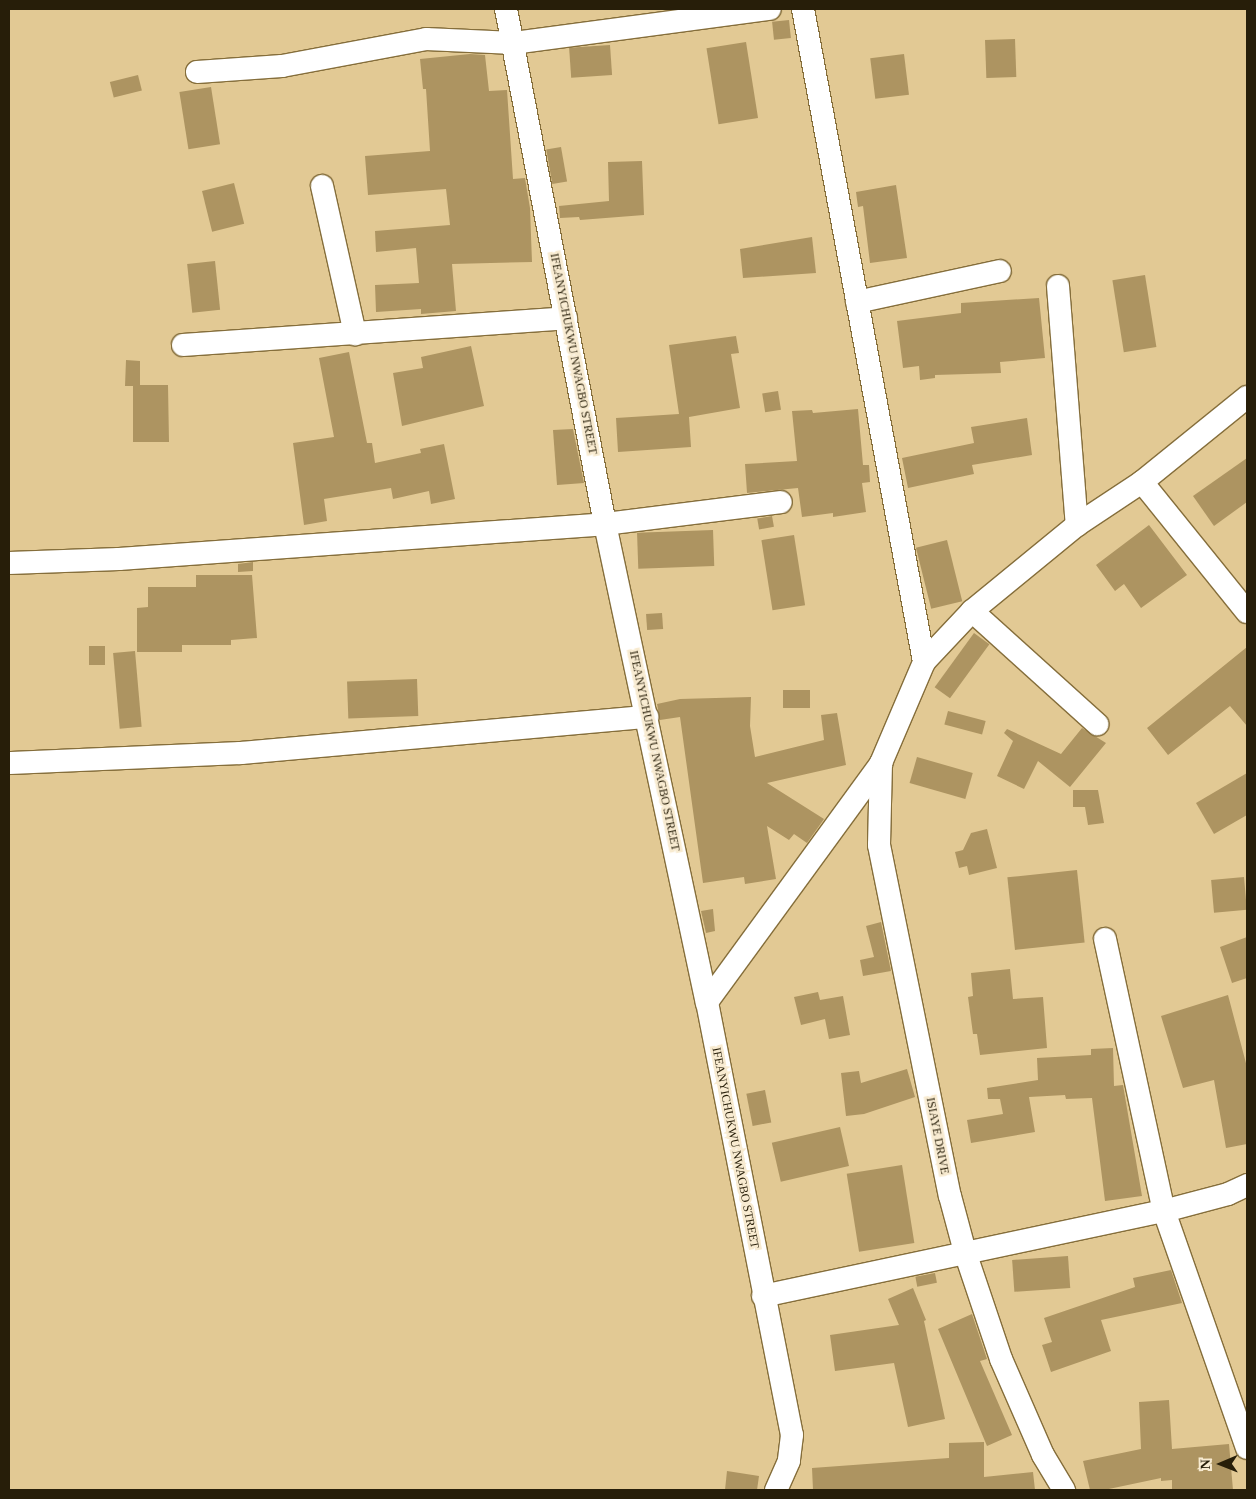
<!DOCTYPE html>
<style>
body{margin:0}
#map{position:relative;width:1256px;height:1499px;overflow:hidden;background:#e2c994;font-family:Georgia,serif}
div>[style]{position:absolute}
.building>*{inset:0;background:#ad9461;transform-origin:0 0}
.roads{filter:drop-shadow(1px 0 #856e3b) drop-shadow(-1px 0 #856e3b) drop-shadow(0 1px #856e3b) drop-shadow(0 -1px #856e3b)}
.minor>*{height:22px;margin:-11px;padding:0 11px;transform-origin:11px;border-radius:11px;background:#fff}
span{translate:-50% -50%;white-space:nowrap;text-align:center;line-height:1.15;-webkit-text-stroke:5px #f8ebd1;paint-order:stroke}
.street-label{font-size:12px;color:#271e09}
.frame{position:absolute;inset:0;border:10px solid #271e09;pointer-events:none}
.north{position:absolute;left:1196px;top:1439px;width:50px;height:50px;-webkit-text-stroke:4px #f8ebd1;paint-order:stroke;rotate:269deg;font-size:14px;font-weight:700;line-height:20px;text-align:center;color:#271e09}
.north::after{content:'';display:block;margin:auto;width:18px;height:22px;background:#271e09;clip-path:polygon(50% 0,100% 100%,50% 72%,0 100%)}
</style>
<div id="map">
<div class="building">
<i style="left:789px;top:20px;width:18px;height:17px;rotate:84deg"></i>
<i style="left:1015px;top:39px;width:38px;height:30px;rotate:88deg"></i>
<i style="left:746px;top:42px;width:77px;height:40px;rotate:81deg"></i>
<i style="left:610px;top:45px;width:30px;height:41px;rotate:86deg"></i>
<i style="clip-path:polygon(470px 54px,485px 55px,489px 91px,507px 90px,513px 179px,525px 178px,530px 208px,532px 262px,452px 264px,456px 311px,421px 314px,421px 309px,376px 312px,375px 285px,419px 283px,416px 248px,376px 252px,375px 231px,450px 225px,446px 189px,368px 195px,365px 156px,430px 151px,426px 89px,423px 89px,420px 59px)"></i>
<i style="left:904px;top:54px;width:41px;height:34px;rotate:83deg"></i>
<i style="left:138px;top:75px;width:16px;height:29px;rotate:76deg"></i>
<i style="left:211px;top:87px;width:58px;height:32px;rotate:81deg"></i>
<i style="left:561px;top:147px;width:35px;height:15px;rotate:80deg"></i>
<i style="clip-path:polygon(642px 161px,644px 215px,580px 220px,579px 217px,560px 218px,559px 206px,609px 201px,608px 162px)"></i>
<i style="left:234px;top:183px;width:42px;height:33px;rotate:76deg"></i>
<i style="clip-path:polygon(896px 185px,907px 258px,870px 263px,863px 206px,858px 207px,856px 192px)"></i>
<i style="clip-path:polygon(812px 237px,816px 273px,743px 278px,740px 249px)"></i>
<i style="left:215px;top:261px;width:49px;height:28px;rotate:84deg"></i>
<i style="left:1145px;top:275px;width:73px;height:33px;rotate:81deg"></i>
<i style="clip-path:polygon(1039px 298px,1045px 358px,1000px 362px,1001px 373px,935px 375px,935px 378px,920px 380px,919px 366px,903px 368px,897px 321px,961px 313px,961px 303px)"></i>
<i style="clip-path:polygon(736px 336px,739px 353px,731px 354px,740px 408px,689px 417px,691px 447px,618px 452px,616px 418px,679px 414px,669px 345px)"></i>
<i style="clip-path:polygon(471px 346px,484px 406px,402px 426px,393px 373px,423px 368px,421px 357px)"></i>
<i style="clip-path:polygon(349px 352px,367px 443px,372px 443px,375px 463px,421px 453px,420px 449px,444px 444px,455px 499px,431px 504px,429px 491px,393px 499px,391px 488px,324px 499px,327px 521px,304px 525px,293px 443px,334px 437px,319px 358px)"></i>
<i style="clip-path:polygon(126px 360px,140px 361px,140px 385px,168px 385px,169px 442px,133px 442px,133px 386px,125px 386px)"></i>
<i style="left:778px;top:391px;width:19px;height:16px;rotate:81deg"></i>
<i style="clip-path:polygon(858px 409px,863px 465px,869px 465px,870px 482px,862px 483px,866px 512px,833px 517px,833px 513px,802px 517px,798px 488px,747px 493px,745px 464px,797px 461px,792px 411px,812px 410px,813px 413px)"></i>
<i style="clip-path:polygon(1027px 418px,1032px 455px,972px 465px,974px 474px,908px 488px,902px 458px,974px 443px,971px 427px)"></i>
<i style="clip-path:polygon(573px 429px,584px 483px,557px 485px,553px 430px)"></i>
<i style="clip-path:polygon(1247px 458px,1247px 502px,1214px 526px,1193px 496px)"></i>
<i style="left:772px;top:516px;width:11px;height:15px;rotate:80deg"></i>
<i style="clip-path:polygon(1149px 525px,1187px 575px,1141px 608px,1124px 584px,1115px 591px,1096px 565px)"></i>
<i style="left:713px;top:530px;width:36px;height:76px;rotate:88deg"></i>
<i style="left:794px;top:535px;width:71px;height:33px;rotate:81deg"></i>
<i style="left:947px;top:540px;width:63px;height:32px;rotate:76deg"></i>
<i style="clip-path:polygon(253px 562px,253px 571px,238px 572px,238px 564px)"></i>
<i style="clip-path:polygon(196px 575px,252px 575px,257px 638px,231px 640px,231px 645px,182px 645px,182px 652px,137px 652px,137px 608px,148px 607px,148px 587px,196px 587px)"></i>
<i style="left:662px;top:613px;width:16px;height:16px;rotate:86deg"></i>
<i style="left:974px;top:633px;width:19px;height:67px;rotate:36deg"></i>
<i style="left:89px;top:646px;width:16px;height:19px"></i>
<i style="clip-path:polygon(1247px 647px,1247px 726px,1230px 706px,1168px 755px,1147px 728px)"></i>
<i style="left:135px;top:651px;width:76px;height:22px;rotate:85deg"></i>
<i style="left:417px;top:679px;width:37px;height:70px;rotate:88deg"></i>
<i style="left:783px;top:690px;width:27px;height:18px"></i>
<i style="clip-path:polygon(751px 697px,750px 726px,755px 757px,824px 740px,821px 715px,837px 713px,846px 765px,767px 783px,824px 819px,807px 843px,794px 834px,789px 840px,767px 826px,776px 879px,745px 884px,744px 877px,703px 883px,680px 717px,660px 720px,657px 704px,680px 699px)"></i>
<i style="left:948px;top:711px;width:39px;height:14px;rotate:15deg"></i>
<i style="clip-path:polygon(1082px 728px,1106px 743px,1070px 787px,1038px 761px,1024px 789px,997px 776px,1013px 741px,1004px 733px,1007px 729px,1061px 754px)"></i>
<i style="left:917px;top:757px;width:58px;height:27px;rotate:16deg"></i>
<i style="clip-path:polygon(1247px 773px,1247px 815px,1214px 834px,1196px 803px)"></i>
<i style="clip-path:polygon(1073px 790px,1098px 790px,1104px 823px,1088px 825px,1085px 807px,1073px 807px)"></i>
<i style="clip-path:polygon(987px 829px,997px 868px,969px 875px,967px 866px,959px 868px,955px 852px,963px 850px,971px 833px)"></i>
<i style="left:1077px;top:870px;width:73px;height:70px;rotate:84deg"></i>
<i style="left:1244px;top:877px;width:33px;height:33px;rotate:85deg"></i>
<i style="clip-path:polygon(713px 909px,715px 931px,706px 933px,701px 911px)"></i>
<i style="clip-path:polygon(881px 922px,891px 971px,863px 976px,860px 960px,874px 957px,866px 926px)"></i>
<i style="clip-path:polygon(1247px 937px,1247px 978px,1232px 983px,1220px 947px)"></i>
<i style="clip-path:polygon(1010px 969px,1013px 999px,1043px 997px,1047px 1048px,980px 1055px,977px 1034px,973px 1034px,968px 997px,973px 996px,971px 973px)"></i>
<i style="clip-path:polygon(818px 992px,820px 1000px,843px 996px,850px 1035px,829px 1039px,825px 1019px,801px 1025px,794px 997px)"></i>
<i style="clip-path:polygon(1228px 995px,1247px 1067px,1247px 1144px,1226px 1148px,1214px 1080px,1183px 1088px,1161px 1016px)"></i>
<i style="clip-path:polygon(1113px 1048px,1114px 1086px,1123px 1085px,1142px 1196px,1105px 1201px,1092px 1098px,1066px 1099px,1065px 1095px,1029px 1097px,1035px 1132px,971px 1143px,967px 1120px,1003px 1114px,1000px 1099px,988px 1099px,987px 1088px,1038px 1080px,1037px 1058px,1091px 1055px,1091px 1049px)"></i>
<i style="clip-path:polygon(907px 1069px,915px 1097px,864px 1114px,846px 1116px,841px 1073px,859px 1071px,861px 1083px)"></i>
<i style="left:765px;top:1090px;width:33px;height:19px;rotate:79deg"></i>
<i style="left:840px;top:1127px;width:40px;height:70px;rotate:77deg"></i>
<i style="left:902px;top:1165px;width:79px;height:56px;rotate:81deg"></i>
<i style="left:1068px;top:1256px;width:32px;height:56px;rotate:86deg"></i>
<i style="clip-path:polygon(1171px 1270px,1182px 1303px,1101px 1320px,1111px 1351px,1051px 1372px,1042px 1345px,1052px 1342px,1044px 1318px,1135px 1287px,1133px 1278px)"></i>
<i style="left:935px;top:1273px;width:10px;height:20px;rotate:79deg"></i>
<i style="clip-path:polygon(913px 1288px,926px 1320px,924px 1321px,945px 1419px,908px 1427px,894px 1363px,835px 1371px,830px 1335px,899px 1325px,888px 1299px)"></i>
<i style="clip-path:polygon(972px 1314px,987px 1359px,980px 1361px,1012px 1435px,987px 1446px,938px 1329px)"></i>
<i style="clip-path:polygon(1169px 1400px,1172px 1449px,1229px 1444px,1233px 1490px,1172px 1490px,1172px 1480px,1161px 1481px,1161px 1478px,1104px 1490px,1090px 1490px,1083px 1461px,1141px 1449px,1139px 1402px)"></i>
<i style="clip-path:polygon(984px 1442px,984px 1477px,1033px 1472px,1035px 1490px,813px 1490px,812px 1468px,949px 1458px,949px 1443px)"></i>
<i style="clip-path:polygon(727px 1471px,759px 1476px,757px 1490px,725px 1490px)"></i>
</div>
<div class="roads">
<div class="minor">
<i style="left:506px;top:9px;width:524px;rotate:79.12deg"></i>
<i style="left:605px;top:524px;width:489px;rotate:78deg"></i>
<i style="left:707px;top:1002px;width:441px;rotate:78.9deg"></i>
<i style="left:792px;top:1435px;width:26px;rotate:97deg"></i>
<i style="left:789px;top:1461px;width:32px;rotate:114deg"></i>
<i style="left:803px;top:9px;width:664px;rotate:79.5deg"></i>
<i style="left:197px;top:72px;width:85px;rotate:-4deg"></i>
<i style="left:282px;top:66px;width:147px;rotate:-10.6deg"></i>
<i style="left:426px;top:39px;width:88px;rotate:2.6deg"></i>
<i style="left:514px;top:43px;width:258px;rotate:-7.6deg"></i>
<i style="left:322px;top:186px;width:152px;rotate:77.4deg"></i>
<i style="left:1058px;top:286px;width:240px;rotate:85.5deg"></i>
<i style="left:857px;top:302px;width:146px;rotate:-12.2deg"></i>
<i style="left:183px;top:345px;width:384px;rotate:-4deg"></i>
<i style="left:1142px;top:482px;width:167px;rotate:51.1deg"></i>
<i style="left:9px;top:563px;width:110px;rotate:-2.1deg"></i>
<i style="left:119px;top:559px;width:487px;rotate:-4.1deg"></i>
<i style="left:605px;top:524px;width:177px;rotate:-7.1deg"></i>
<i style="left:972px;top:611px;width:169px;rotate:42.1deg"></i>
<i style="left:9px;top:763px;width:232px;rotate:-2.5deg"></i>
<i style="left:241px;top:753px;width:408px;rotate:-5.1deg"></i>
<i style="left:881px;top:763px;width:82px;rotate:91.4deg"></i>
<i style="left:879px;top:845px;width:358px;rotate:78.6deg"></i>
<i style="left:950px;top:1196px;width:58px;rotate:75deg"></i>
<i style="left:965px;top:1252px;width:113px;rotate:71.4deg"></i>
<i style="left:1001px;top:1359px;width:105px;rotate:66.4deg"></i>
<i style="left:1043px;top:1455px;width:41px;rotate:59deg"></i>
<i style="left:1105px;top:939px;width:278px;rotate:77.8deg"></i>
<i style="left:1164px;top:1211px;width:251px;rotate:70.7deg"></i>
<i style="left:707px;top:1002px;width:296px;rotate:-53.9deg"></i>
<i style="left:881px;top:763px;width:110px;rotate:-66.9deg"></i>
<i style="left:924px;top:662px;width:70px;rotate:-46.7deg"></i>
<i style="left:972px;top:611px;width:136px;rotate:-39.3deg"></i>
<i style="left:1077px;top:525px;width:78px;rotate:-33.5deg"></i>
<i style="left:1142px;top:482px;width:135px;rotate:-39deg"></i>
<i style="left:763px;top:1296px;width:410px;rotate:-12deg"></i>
<i style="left:1164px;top:1211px;width:66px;rotate:-14.9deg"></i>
<i style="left:1228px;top:1194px;width:21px;rotate:-25deg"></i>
</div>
</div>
<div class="street-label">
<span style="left:573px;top:354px;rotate:79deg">IFEANYICHUKWU NWAGBO STREET</span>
<span style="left:654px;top:751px;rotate:78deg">IFEANYICHUKWU NWAGBO STREET</span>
<span style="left:937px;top:1136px;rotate:79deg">ISIAYE DRIVE</span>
<span style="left:735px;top:1148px;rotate:79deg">IFEANYICHUKWU NWAGBO STREET</span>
</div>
<div class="frame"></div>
<div class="north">N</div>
</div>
